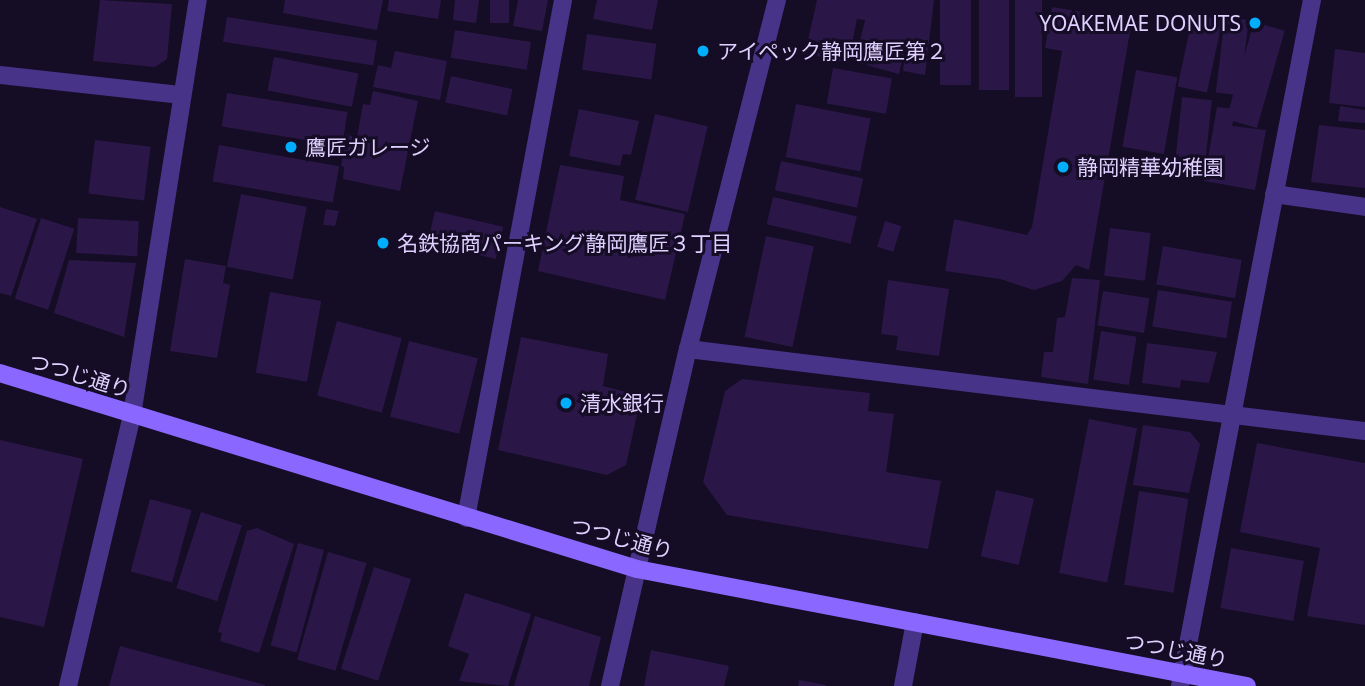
<!DOCTYPE html>
<meta charset="utf-8">
<style>
body{margin:0}
#map{position:relative;width:1365px;height:686px;overflow:hidden;background:#150c25;font-family:"Noto Sans","Noto Sans JP",sans-serif}
div>[style]{position:absolute}
.building>*{inset:0;background:#2a1747;transform-origin:0 0}
.minor>*{height:18px;margin:-9px;padding:0 9px;transform-origin:9px;border-radius:9px;background:#473388}
.secondary>*{height:18px;margin:-9px;padding:0 9px;transform-origin:9px;border-radius:9px;background:#8a67ff}
.dots>*{width:19px;height:19px;translate:-50% -50%;box-sizing:border-box;border:4px solid #150c25;border-radius:50%}
span{translate:-50% -50%;white-space:nowrap;text-align:center;line-height:1.15;-webkit-text-stroke:6px #150c25;paint-order:stroke}
.poi-label{font-size:21px;color:#dfd0ff}
.right{translate:-100% -50%;text-align:right}
.left{translate:0 -50%;text-align:left}
.street-label{font-size:21px;color:#dfd0ff}
</style>
<div id="map">
<div class="building">
<i style="clip-path:polygon(100px 0,172px 4px,167px 59px,155px 67px,93px 61px)"></i>
<i style="clip-path:polygon(285px 0,383px 0,377px 30px,283px 13px)"></i>
<i style="clip-path:polygon(389px 0,441px 0,438px 19px,387px 11px)"></i>
<i style="clip-path:polygon(455px 0,479px 0,476px 23px,453px 20px)"></i>
<i style="left:490px;top:0;width:19px;height:23px"></i>
<i style="clip-path:polygon(518px 0,548px 0,542px 31px,513px 26px)"></i>
<i style="clip-path:polygon(597px 0,658px 0,652px 30px,593px 19px)"></i>
<i style="clip-path:polygon(817px 0,934px 0,925px 75px,903px 71px,907px 39px,899px 74px,855px 62px,865px 20px,857px 19px,848px 63px,816px 56px,819px 42px,808px 40px)"></i>
<i style="left:940px;top:0;width:31px;height:85px"></i>
<i style="left:979px;top:0;width:30px;height:90px"></i>
<i style="left:1015px;top:0;width:27px;height:97px"></i>
<i style="clip-path:polygon(1052px 7px,1132px 20px,1089px 270px,1076px 265px,1062px 281px,1034px 290px,1000px 279px,945px 271px,954px 219px,1027px 235px,1032px 227px,1062px 51px,1045px 48px)"></i>
<i style="left:1193px;top:14px;width:30px;height:74px;rotate:12deg"></i>
<i style="left:227px;top:17px;width:152px;height:25px;rotate:9deg"></i>
<i style="left:1225px;top:17px;width:24px;height:76px;rotate:7deg"></i>
<i style="left:1254px;top:22px;width:32px;height:101px;rotate:16deg"></i>
<i style="left:455px;top:30px;width:77px;height:28px;rotate:9deg"></i>
<i style="left:587px;top:34px;width:70px;height:36px;rotate:8deg"></i>
<i style="clip-path:polygon(1335px 49px,1365px 53px,1365px 107px,1329px 103px)"></i>
<i style="clip-path:polygon(395px 51px,447px 61px,440px 100px,373px 87px,378px 65px,391px 68px)"></i>
<i style="left:274px;top:57px;width:86px;height:34px;rotate:11deg"></i>
<i style="left:833px;top:68px;width:60px;height:36px;rotate:10deg"></i>
<i style="left:1136px;top:70px;width:42px;height:78px;rotate:10deg"></i>
<i style="left:451px;top:76px;width:63px;height:27px;rotate:12deg"></i>
<i style="clip-path:polygon(373px 91px,418px 101px,400px 191px,343px 179px,344px 167px,341px 166px,346px 135px,357px 137px,363px 104px,370px 105px)"></i>
<i style="left:227px;top:93px;width:122px;height:34px;rotate:9deg"></i>
<i style="left:1182px;top:97px;width:30px;height:62px;rotate:6deg"></i>
<i style="left:796px;top:104px;width:76px;height:54px;rotate:11deg"></i>
<i style="clip-path:polygon(1340px 106px,1365px 110px,1365px 123px,1338px 121px)"></i>
<i style="clip-path:polygon(1217px 107px,1236px 109px,1232px 126px,1266px 130px,1255px 190px,1204px 181px)"></i>
<i style="clip-path:polygon(579px 109px,639px 121px,631px 155px,623px 154px,620px 166px,569px 156px)"></i>
<i style="left:655px;top:114px;width:54px;height:88px;rotate:13deg"></i>
<i style="clip-path:polygon(1319px 125px,1365px 130px,1365px 188px,1311px 182px)"></i>
<i style="left:95px;top:140px;width:56px;height:54px;rotate:7deg"></i>
<i style="left:219px;top:145px;width:122px;height:37px;rotate:10deg"></i>
<i style="left:781px;top:161px;width:84px;height:30px;rotate:12deg"></i>
<i style="clip-path:polygon(560px 165px,624px 176px,620px 200px,685px 214px,665px 300px,538px 271px)"></i>
<i style="left:241px;top:194px;width:67px;height:74px;rotate:11deg"></i>
<i style="left:773px;top:197px;width:86px;height:28px;rotate:13deg"></i>
<i style="clip-path:polygon(0 207px,37px 219px,11px 296px,0 293px)"></i>
<i style="clip-path:polygon(326px 209px,339px 211px,335px 226px,323px 225px)"></i>
<i style="left:435px;top:211px;width:70px;height:33px;rotate:13deg"></i>
<i style="left:41px;top:218px;width:35px;height:85px;rotate:18deg"></i>
<i style="left:78px;top:218px;width:61px;height:35px;rotate:3deg"></i>
<i style="left:885px;top:221px;width:17px;height:27px;rotate:17deg"></i>
<i style="left:1110px;top:228px;width:41px;height:48px;rotate:7deg"></i>
<i style="left:766px;top:236px;width:49px;height:103px;rotate:12deg"></i>
<i style="left:1163px;top:246px;width:80px;height:39px;rotate:10deg"></i>
<i style="clip-path:polygon(185px 259px,226px 266px,223px 283px,230px 285px,217px 358px,170px 351px)"></i>
<i style="clip-path:polygon(69px 260px,136px 263px,124px 337px,54px 313px)"></i>
<i style="clip-path:polygon(1072px 278px,1100px 280px,1088px 384px,1041px 377px,1044px 352px,1053px 352px,1057px 318px,1065px 317px)"></i>
<i style="clip-path:polygon(888px 280px,949px 289px,939px 356px,896px 350px,898px 336px,881px 334px)"></i>
<i style="left:1158px;top:290px;width:75px;height:37px;rotate:9deg"></i>
<i style="left:1103px;top:291px;width:47px;height:35px;rotate:9deg"></i>
<i style="left:270px;top:292px;width:52px;height:82px;rotate:10deg"></i>
<i style="left:337px;top:321px;width:67px;height:77px;rotate:15deg"></i>
<i style="left:1101px;top:331px;width:36px;height:49px;rotate:9deg"></i>
<i style="clip-path:polygon(521px 337px,608px 354px,603px 386px,641px 396px,626px 465px,607px 475px,498px 450px)"></i>
<i style="left:409px;top:341px;width:71px;height:78px;rotate:14deg"></i>
<i style="clip-path:polygon(1147px 343px,1217px 352px,1209px 383px,1181px 380px,1180px 388px,1142px 383px)"></i>
<i style="clip-path:polygon(742px 379px,870px 393px,868px 411px,894px 414px,886px 472px,941px 481px,928px 549px,727px 515px,703px 482px,725px 391px)"></i>
<i style="left:1089px;top:419px;width:49px;height:157px;rotate:11deg"></i>
<i style="clip-path:polygon(1143px 425px,1190px 432px,1200px 444px,1189px 493px,1133px 485px)"></i>
<i style="clip-path:polygon(0 440px,83px 459px,44px 627px,0 617px)"></i>
<i style="clip-path:polygon(1257px 443px,1365px 463px,1365px 625px,1307px 616px,1320px 548px,1240px 532px)"></i>
<i style="left:996px;top:490px;width:39px;height:68px;rotate:13deg"></i>
<i style="left:1139px;top:491px;width:50px;height:95px;rotate:9deg"></i>
<i style="left:150px;top:499px;width:43px;height:75px;rotate:15deg"></i>
<i style="left:201px;top:512px;width:43px;height:80px;rotate:18deg"></i>
<i style="clip-path:polygon(257px 528px,294px 544px,259px 653px,220px 641px,222px 633px,218px 632px,247px 531px)"></i>
<i style="left:298px;top:543px;width:27px;height:106px;rotate:15deg"></i>
<i style="left:1231px;top:548px;width:74px;height:61px;rotate:10deg"></i>
<i style="left:328px;top:552px;width:40px;height:112px;rotate:16deg"></i>
<i style="left:374px;top:567px;width:39px;height:107px;rotate:18deg"></i>
<i style="clip-path:polygon(465px 593px,531px 614px,508px 686px,459px 681px,469px 654px,448px 646px)"></i>
<i style="clip-path:polygon(535px 616px,601px 637px,589px 686px,514px 686px)"></i>
<i style="clip-path:polygon(120px 646px,265px 685px,265px 686px,109px 686px)"></i>
<i style="clip-path:polygon(651px 650px,729px 666px,724px 686px,644px 686px)"></i>
<i style="clip-path:polygon(799px 680px,826px 685px,826px 686px,798px 686px)"></i>
</div>
<div class="minor">
<i style="left:0;top:75px;width:183px;rotate:6.3deg"></i>
<i style="left:1274px;top:194px;width:92px;rotate:8.1deg"></i>
<i style="left:688px;top:349px;width:682px;rotate:6.91deg"></i>
<i style="left:466px;top:518px;width:527px;rotate:-79.39deg"></i>
<i style="left:68px;top:686px;width:278px;rotate:-76.7deg"></i>
<i style="left:132px;top:415px;width:420px;rotate:-81deg"></i>
<i style="left:610px;top:686px;width:346px;rotate:-77deg"></i>
<i style="left:688px;top:349px;width:360px;rotate:-75.7deg"></i>
<i style="left:903px;top:686px;width:65px;rotate:-79.4deg"></i>
<i style="left:1180px;top:686px;width:699px;rotate:-79.11deg"></i>
</div>
<div class="secondary">
<i style="left:0;top:373px;width:666px;rotate:17.1deg"></i>
<i style="left:637px;top:569px;width:621px;rotate:10.86deg"></i>
</div>
<div class="dots">
<i style="left:1255px;top:23px;background:#00aefb"></i>
<i style="left:703px;top:51px;background:#00aefb"></i>
<i style="left:291px;top:147px;background:#00aefb"></i>
<i style="left:1063px;top:167px;background:#00aefb"></i>
<i style="left:383px;top:243px;background:#00aefb"></i>
<i style="left:566px;top:403px;background:#00aefb"></i>
</div>
<div class="poi-label">
<span class="right" style="left:1241px;top:23px">YOAKEMAE DONUTS</span>
<span class="left" style="left:717px;top:51px">アイペック静岡鷹匠第２</span>
<span class="left" style="left:305px;top:147px">鷹匠ガレージ</span>
<span class="left" style="left:1077px;top:167px">静岡精華幼稚園</span>
<span class="left" style="left:397px;top:243px">名鉄協商パーキング静岡鷹匠３丁目</span>
<span class="left" style="left:580px;top:403px">清水銀行</span>
</div>
<div class="street-label">
<span style="left:80px;top:375px;rotate:17deg">つつじ通り</span>
<span style="left:622px;top:538px;rotate:15deg">つつじ通り</span>
<span style="left:1176px;top:650px;rotate:11deg">つつじ通り</span>
</div>
</div>
